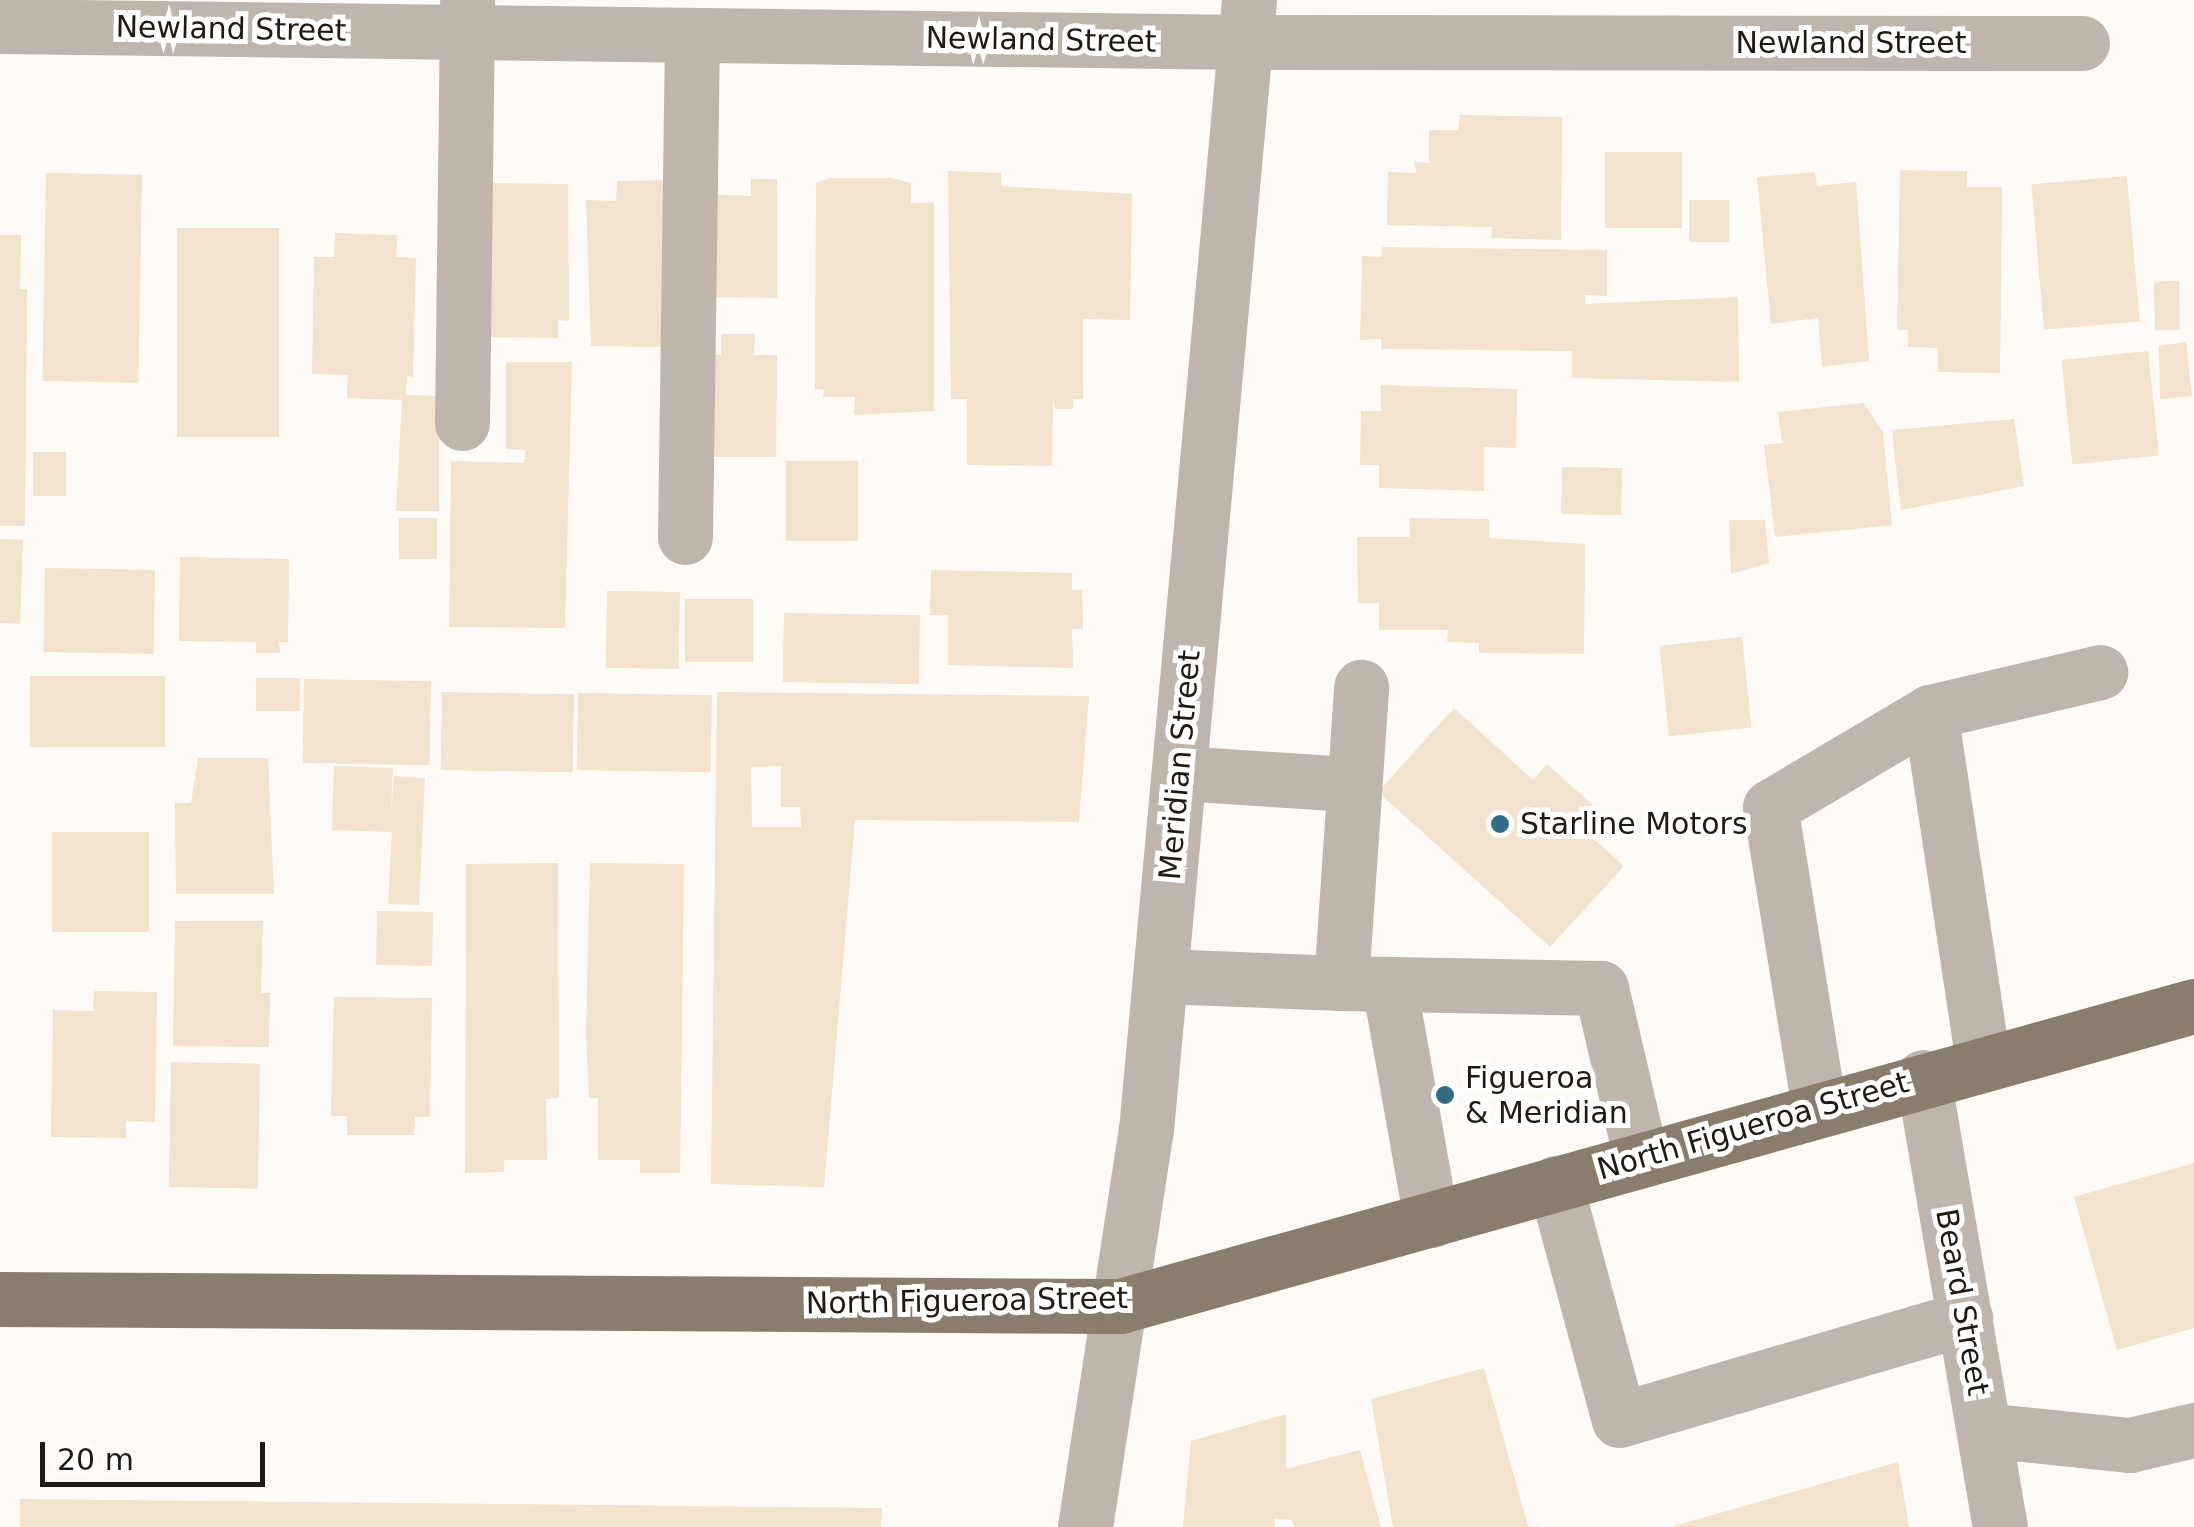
<!DOCTYPE html>
<style>
body{margin:0}
#map{position:relative;width:2194px;height:1527px;overflow:hidden;background:#fefbf6;font-family:"DejaVu Sans",sans-serif}
div>[style]{position:absolute}
.building>*{inset:0;background:#f3e2cd;transform-origin:0 0}
.minor>*{height:55px;margin:-27.5px;padding:0 27.5px;transform-origin:27.5px;border-radius:27.5px;background:#beb6ad}
.major>*{height:55px;margin:-27.5px;padding:0 27.5px;transform-origin:27.5px;border-radius:27.5px;background:#8a7d6d}
.dots>*{width:28px;height:28px;translate:-50% -50%;box-sizing:border-box;border:5px solid #fff;border-radius:50%}
span{translate:-50% -50%;white-space:nowrap;text-align:center;line-height:1.15;-webkit-text-stroke:10px #fff;paint-order:stroke}
.street-label{font-size:30px;color:#201a13}
.poi-label{font-size:30px;color:#201a13}
.left{translate:0 -50%;text-align:left}
.scale{position:absolute;left:40px;top:1442px;width:225px;height:45px;box-sizing:border-box;border:5px solid #201a13;border-top:0;padding-left:12px;font-size:30px;line-height:35px;white-space:nowrap;color:#201a13;-webkit-text-stroke:8px #fff;paint-order:stroke}
</style>
<div id="map">
<div class="building">
<i style="clip-path:polygon(1460px 115px,1562px 117px,1561px 240px,1491px 238px,1492px 227px,1387px 225px,1388px 172px,1416px 173px,1415px 162px,1429px 163px,1429px 130px,1458px 130px)"></i>
<i style="left:1605px;top:152px;width:77px;height:76px"></i>
<i style="clip-path:polygon(1900px 170px,1967px 171px,1967px 187px,2002px 187px,2000px 373px,1938px 372px,1938px 348px,1908px 347px,1908px 330px,1897px 330px)"></i>
<i style="clip-path:polygon(948px 171px,1001px 173px,1001px 186px,1132px 194px,1130px 320px,1083px 319px,1083px 399px,1073px 399px,1073px 409px,1055px 409px,1053px 398px,1052px 466px,967px 465px,967px 399px,951px 399px)"></i>
<i style="clip-path:polygon(1815px 172px,1817px 186px,1856px 182px,1869px 361px,1822px 367px,1818px 318px,1771px 324px,1757px 177px)"></i>
<i style="left:46px;top:173px;width:96px;height:208px;rotate:1deg"></i>
<i style="left:2127px;top:176px;width:146px;height:96px;rotate:85deg"></i>
<i style="clip-path:polygon(830px 178px,891px 178px,911px 183px,911px 203px,934px 202px,934px 411px,854px 415px,855px 397px,823px 397px,824px 390px,815px 389px,816px 183px)"></i>
<i style="clip-path:polygon(751px 179px,777px 179px,777px 298px,698px 297px,700px 194px,751px 196px)"></i>
<i style="clip-path:polygon(673px 180px,670px 347px,591px 346px,586px 200px,616px 201px,617px 181px)"></i>
<i style="clip-path:polygon(481px 183px,568px 184px,569px 321px,558px 320px,558px 338px,480px 337px)"></i>
<i style="left:1689px;top:200px;width:40px;height:42px"></i>
<i style="left:279px;top:228px;width:209px;height:102px;rotate:90deg"></i>
<i style="clip-path:polygon(335px 233px,397px 235px,396px 257px,416px 258px,413px 377px,407px 376px,406px 395px,439px 396px,439px 511px,396px 511px,402px 400px,347px 398px,348px 375px,312px 374px,314px 257px,334px 257px)"></i>
<i style="clip-path:polygon(0 235px,21px 235px,20px 289px,27px 289px,25px 526px,0 526px)"></i>
<i style="clip-path:polygon(1382px 247px,1607px 250px,1607px 296px,1585px 295px,1585px 304px,1738px 297px,1739px 382px,1572px 378px,1572px 351px,1381px 349px,1381px 339px,1360px 340px,1362px 256px,1381px 257px)"></i>
<i style="left:2179px;top:281px;width:49px;height:25px;rotate:89deg"></i>
<i style="clip-path:polygon(721px 334px,755px 334px,754px 355px,777px 355px,776px 457px,698px 457px,699px 354px,721px 355px)"></i>
<i style="clip-path:polygon(2186px 342px,2192px 396px,2160px 399px,2159px 346px)"></i>
<i style="left:2148px;top:351px;width:105px;height:87px;rotate:84deg"></i>
<i style="clip-path:polygon(506px 362px,572px 362px,565px 628px,449px 627px,451px 461px,524px 463px,526px 450px,506px 449px)"></i>
<i style="clip-path:polygon(1381px 385px,1517px 389px,1516px 448px,1484px 447px,1484px 491px,1379px 488px,1379px 465px,1360px 465px,1361px 411px,1381px 411px)"></i>
<i style="clip-path:polygon(1864px 403px,1883px 432px,1892px 525px,1775px 537px,1764px 445px,1782px 443px,1778px 412px)"></i>
<i style="clip-path:polygon(2014px 419px,2024px 486px,1901px 510px,1892px 430px)"></i>
<i style="left:33px;top:452px;width:33px;height:44px"></i>
<i style="left:786px;top:461px;width:72px;height:80px"></i>
<i style="left:1562px;top:467px;width:60px;height:47px;rotate:1deg"></i>
<i style="left:399px;top:518px;width:38px;height:41px"></i>
<i style="clip-path:polygon(1409px 518px,1489px 519px,1489px 538px,1585px 544px,1584px 654px,1479px 653px,1479px 643px,1447px 642px,1448px 630px,1379px 630px,1379px 603px,1358px 603px,1357px 537px,1410px 537px)"></i>
<i style="clip-path:polygon(1729px 520px,1765px 520px,1769px 563px,1731px 574px)"></i>
<i style="left:0;top:539px;width:23px;height:84px;rotate:2deg"></i>
<i style="clip-path:polygon(180px 557px,289px 559px,288px 642px,279px 642px,280px 653px,256px 653px,256px 642px,179px 641px)"></i>
<i style="left:45px;top:568px;width:110px;height:84px;rotate:1deg"></i>
<i style="clip-path:polygon(931px 570px,1072px 573px,1072px 590px,1082px 589px,1083px 629px,1072px 629px,1073px 668px,948px 665px,948px 615px,930px 615px)"></i>
<i style="left:680px;top:592px;width:77px;height:73px;rotate:91deg"></i>
<i style="left:753px;top:599px;width:63px;height:68px;rotate:90deg"></i>
<i style="left:784px;top:613px;width:136px;height:69px;rotate:1deg"></i>
<i style="left:1742px;top:637px;width:91px;height:83px;rotate:84deg"></i>
<i style="left:30px;top:676px;width:135px;height:71px"></i>
<i style="left:300px;top:678px;width:33px;height:44px;rotate:90deg"></i>
<i style="left:304px;top:679px;width:127px;height:84px;rotate:1deg"></i>
<i style="left:442px;top:692px;width:132px;height:78px;rotate:1deg"></i>
<i style="clip-path:polygon(evenodd,717px 692px,1089px 696px,1079px 822px,855px 820px,824px 1187px,711px 1184px,717px 692px,781px 766px,781px 807px,800px 807px,801px 827px,752px 827px,751px 767px,781px 766px)"></i>
<i style="left:578px;top:693px;width:134px;height:77px;rotate:1deg"></i>
<i style="clip-path:polygon(1454px 708px,1533px 780px,1547px 764px,1596px 808px,1580px 827px,1624px 866px,1550px 947px,1378px 792px)"></i>
<i style="clip-path:polygon(198px 758px,268px 758px,274px 894px,176px 894px,175px 803px,191px 803px)"></i>
<i style="clip-path:polygon(334px 766px,393px 768px,391px 814px,394px 776px,425px 778px,419px 905px,388px 904px,392px 832px,332px 830px)"></i>
<i style="left:52px;top:832px;width:97px;height:100px"></i>
<i style="clip-path:polygon(558px 863px,559px 1098px,546px 1099px,547px 1160px,504px 1160px,504px 1172px,465px 1173px,466px 864px)"></i>
<i style="clip-path:polygon(590px 863px,684px 864px,680px 1173px,640px 1173px,640px 1160px,598px 1160px,598px 1098px,589px 1098px,586px 1033px)"></i>
<i style="left:377px;top:911px;width:56px;height:54px;rotate:1deg"></i>
<i style="clip-path:polygon(175px 921px,263px 921px,261px 993px,270px 993px,269px 1047px,173px 1046px)"></i>
<i style="clip-path:polygon(94px 991px,157px 992px,155px 1122px,126px 1121px,126px 1138px,51px 1137px,53px 1010px,93px 1011px)"></i>
<i style="clip-path:polygon(334px 997px,432px 998px,430px 1117px,415px 1117px,414px 1135px,347px 1135px,347px 1116px,331px 1116px)"></i>
<i style="left:171px;top:1062px;width:89px;height:125px;rotate:1deg"></i>
<i style="clip-path:polygon(2194px 1163px,2194px 1328px,2117px 1350px,2074px 1197px)"></i>
<i style="clip-path:polygon(1484px 1368px,1528px 1526px,1542px 1527px,1393px 1527px,1371px 1399px)"></i>
<i style="clip-path:polygon(1286px 1414px,1286px 1469px,1360px 1450px,1381px 1527px,1294px 1527px,1292px 1520px,1274px 1519px,1275px 1527px,1183px 1527px,1191px 1441px)"></i>
<i style="clip-path:polygon(1898px 1462px,1909px 1527px,1674px 1527px,1674px 1526px)"></i>
<i style="clip-path:polygon(20px 1499px,882px 1508px,881px 1527px,20px 1527px)"></i>
</div>
<div class="minor">
<i style="left:0;top:26px;width:1245px;rotate:0.74deg"></i>
<i style="left:1245px;top:42px;width:837px;rotate:0.07deg"></i>
<i style="left:462px;top:423px;width:423px;rotate:-89.3deg"></i>
<i style="left:685px;top:537px;width:502px;rotate:-89.2deg"></i>
<i style="left:1179px;top:773px;width:172px;rotate:3.7deg"></i>
<i style="left:1161px;top:976px;width:180px;rotate:2.2deg"></i>
<i style="left:1341px;top:983px;width:297px;rotate:-86.1deg"></i>
<i style="left:1341px;top:983px;width:260px;rotate:1.1deg"></i>
<i style="left:1601px;top:988px;width:176px;rotate:76.8deg"></i>
<i style="left:1389px;top:984px;width:240px;rotate:79.9deg"></i>
<i style="left:1983px;top:1062px;width:354px;rotate:-98.6deg"></i>
<i style="left:1930px;top:712px;width:175px;rotate:-13.2deg"></i>
<i style="left:1923px;top:1077px;width:457px;rotate:80.3deg"></i>
<i style="left:1819px;top:1108px;width:305px;rotate:-99.2deg"></i>
<i style="left:1770px;top:807px;width:186px;rotate:-30.7deg"></i>
<i style="left:1555px;top:1183px;width:245px;rotate:74.9deg"></i>
<i style="left:1619px;top:1420px;width:361px;rotate:-16.4deg"></i>
<i style="left:1984px;top:1430px;width:147px;rotate:5.9deg"></i>
<i style="left:2130px;top:1445px;width:66px;rotate:-13.2deg"></i>
<i style="left:1085px;top:1527px;width:402px;rotate:-81.3deg"></i>
<i style="left:1146px;top:1130px;width:1135px;rotate:-84.79deg"></i>
</div>
<div class="major">
<i style="left:0;top:1299px;width:1120px;rotate:0.36deg"></i>
<i style="left:1120px;top:1306px;width:1115px;rotate:-15.61deg"></i>
</div>
<div class="dots">
<i style="left:1500px;top:824px;background:#356b86"></i>
<i style="left:1445px;top:1095px;background:#356b86"></i>
</div>
<div class="street-label">
<span style="left:231px;top:29px;rotate:1deg">Newland Street</span>
<span style="left:1041px;top:40px;rotate:1deg">Newland Street</span>
<span style="left:1851px;top:43px">Newland Street</span>
<span style="left:1180px;top:765px;rotate:-85deg">Meridian Street</span>
<span style="left:1753px;top:1126px;rotate:-16deg">North Figueroa Street</span>
<span style="left:967px;top:1301px;rotate:-1deg">North Figueroa Street</span>
<span style="left:1962px;top:1302px;rotate:80deg">Beard Street</span>
</div>
<div class="poi-label">
<span class="left" style="left:1520px;top:824px">Starline Motors</span>
<span class="left" style="left:1465px;top:1095px">Figueroa<br>&amp; Meridian</span>
</div>
<div class="scale">20 m</div>
</div>
